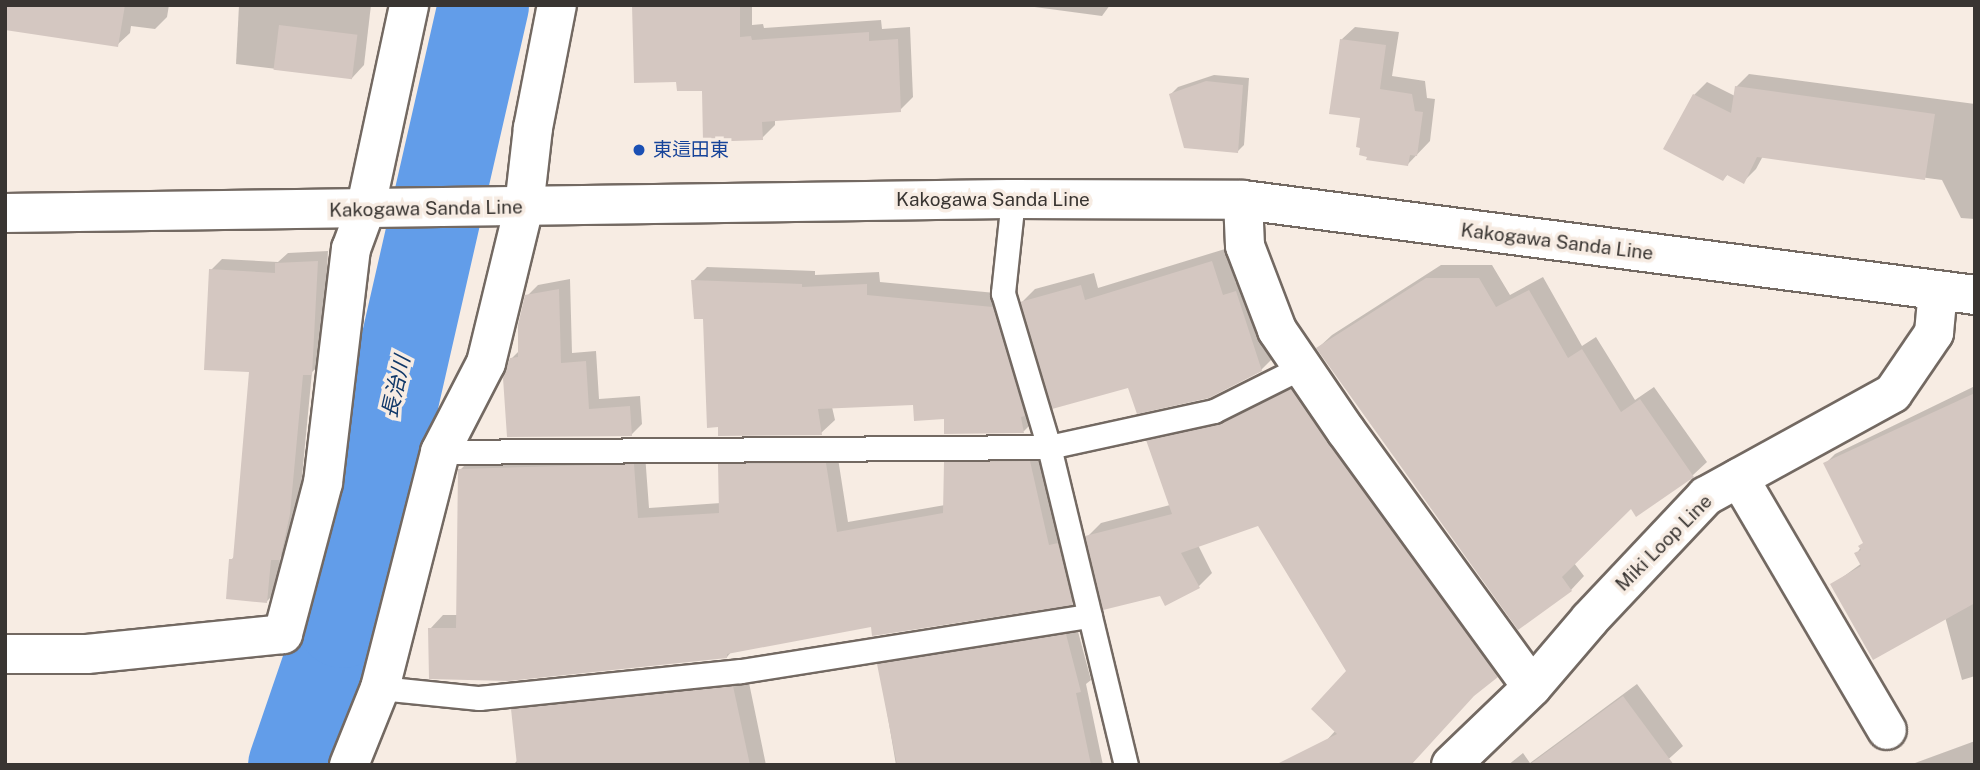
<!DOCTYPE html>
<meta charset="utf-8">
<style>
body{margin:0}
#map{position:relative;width:1980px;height:770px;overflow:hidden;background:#f7ece3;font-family:"Public Sans","Noto Sans JP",sans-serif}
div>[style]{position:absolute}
.shadow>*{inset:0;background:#0003}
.river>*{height:91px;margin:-45.5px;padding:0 45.5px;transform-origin:45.5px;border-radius:45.5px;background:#629de9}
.building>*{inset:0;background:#d4c7c1;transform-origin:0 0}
.roads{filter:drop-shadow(2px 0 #736962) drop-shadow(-2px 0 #736962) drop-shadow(0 2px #736962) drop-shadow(0 -2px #736962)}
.lane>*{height:23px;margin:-11.5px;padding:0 11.5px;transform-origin:11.5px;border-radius:11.5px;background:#fff}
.street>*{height:38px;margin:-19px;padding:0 19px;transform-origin:19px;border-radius:19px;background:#fff}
.secondary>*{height:38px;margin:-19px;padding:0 19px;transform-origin:19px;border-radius:19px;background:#fff}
.primary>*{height:38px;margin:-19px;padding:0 19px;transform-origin:19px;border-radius:19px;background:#fff}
.dots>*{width:19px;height:19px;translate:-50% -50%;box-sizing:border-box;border:4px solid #f7ece3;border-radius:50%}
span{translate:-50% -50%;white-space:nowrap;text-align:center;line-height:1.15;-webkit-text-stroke:7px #f7ece3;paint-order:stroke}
.transit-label{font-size:19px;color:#164399}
.left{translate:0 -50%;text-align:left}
.street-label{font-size:19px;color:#393532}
.water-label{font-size:21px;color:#103869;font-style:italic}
.frame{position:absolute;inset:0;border:7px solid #393532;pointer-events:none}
</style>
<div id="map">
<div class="shadow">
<i style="clip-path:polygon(59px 5px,169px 5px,167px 17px,155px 29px,131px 26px,130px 33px,117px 45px)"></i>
<i style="clip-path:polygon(239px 5px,371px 5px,364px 65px,352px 78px,236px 64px)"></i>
<i style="clip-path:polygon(633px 5px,752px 5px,752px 25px,763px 24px,764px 28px,881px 20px,882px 29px,910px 27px,913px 97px,900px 110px,775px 120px,775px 125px,762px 138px,704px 89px,678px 80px)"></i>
<i style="clip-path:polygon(1110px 5px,1102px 16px,1027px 6px,1027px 5px)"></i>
<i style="clip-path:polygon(1355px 27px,1399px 32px,1392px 76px,1425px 81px,1427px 98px,1435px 99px,1430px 141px,1408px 164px,1362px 117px,1341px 40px)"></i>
<i style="clip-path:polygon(1749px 74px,1975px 104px,1975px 219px,1961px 218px,1942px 180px,1763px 156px,1756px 169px,1743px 182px,1728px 174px,1723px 179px,1694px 95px,1707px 82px,1735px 96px,1736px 87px)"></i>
<i style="clip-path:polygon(1214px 75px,1249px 78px,1244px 145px,1237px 152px,1171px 94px,1178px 87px)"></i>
<i style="clip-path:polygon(1225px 249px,1236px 283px,1249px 279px,1274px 357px,1261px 370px,1129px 386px,1022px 302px,1035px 289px,1094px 273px,1098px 288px)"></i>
<i style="clip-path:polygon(328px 251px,322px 363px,312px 372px,298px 518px,290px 548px,280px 557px,278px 590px,267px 601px,231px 560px,235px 556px,251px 371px,211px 270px,222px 259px,278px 262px,288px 253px)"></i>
<i style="clip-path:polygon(1441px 265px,1492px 265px,1510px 295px,1543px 277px,1582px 346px,1596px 337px,1635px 400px,1654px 387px,1707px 462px,1693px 475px,1637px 515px,1631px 507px,1574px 563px,1584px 576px,1571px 590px,1318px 348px,1332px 335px)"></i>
<i style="clip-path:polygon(707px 267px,815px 271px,815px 275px,879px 272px,880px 282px,1006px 294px,1037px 418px,1024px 431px,946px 417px,915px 403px,832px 407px,835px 420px,821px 433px,705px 317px,693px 281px)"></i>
<i style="clip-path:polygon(570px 279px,572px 353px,596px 351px,599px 399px,640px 396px,642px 424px,631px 435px,509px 436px,511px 359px,520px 350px,527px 296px,538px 285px)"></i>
<i style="clip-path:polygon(1305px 376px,1510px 662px,1496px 676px,1325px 742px,1336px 730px,1348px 672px,1259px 524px,1198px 545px,1212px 573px,1199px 586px,1161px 594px,1087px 537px,1101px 523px,1170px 505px,1148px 441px,1161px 427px)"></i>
<i style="clip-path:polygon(1975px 386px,1975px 676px,1962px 680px,1945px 617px,1832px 585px,1862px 563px,1857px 553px,1865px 541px,1825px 464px,1835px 454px)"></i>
<i style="clip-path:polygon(956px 451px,1041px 451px,1083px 592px,1072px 603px,872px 625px,732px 651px,727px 657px,460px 470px,471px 459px,645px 454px,649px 508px,721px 503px,720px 464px,731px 453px,837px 452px,848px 522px,945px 505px,945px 463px)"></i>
<i style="clip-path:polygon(443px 615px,486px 615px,478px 665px,430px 629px)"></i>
<i style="clip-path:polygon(1076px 624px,1091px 680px,1086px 684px,1103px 765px,896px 765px,879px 664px,889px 654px)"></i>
<i style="clip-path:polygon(747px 673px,766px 765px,513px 765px,518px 760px,513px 709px,527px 695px)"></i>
<i style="clip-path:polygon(1637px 684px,1683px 746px,1662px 765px,1508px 765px,1523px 753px,1530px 763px)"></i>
<i style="clip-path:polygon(1975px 741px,1975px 765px,1913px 765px,1915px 763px)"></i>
</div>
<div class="river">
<i style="left:293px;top:765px;width:151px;rotate:-71.1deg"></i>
<i style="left:342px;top:622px;width:633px;rotate:-77.13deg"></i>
</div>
<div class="building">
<i style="clip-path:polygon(5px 5px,125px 5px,118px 47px,5px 30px)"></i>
<i style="clip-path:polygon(632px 5px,740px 5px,740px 37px,751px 36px,752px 40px,869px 32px,869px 41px,898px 39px,901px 112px,762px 122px,763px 140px,703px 142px,702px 91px,677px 91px,676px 82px,634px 83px)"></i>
<i style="left:279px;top:25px;width:79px;height:45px;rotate:7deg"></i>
<i style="clip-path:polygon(1340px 39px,1386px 45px,1380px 89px,1412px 94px,1415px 111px,1423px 112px,1417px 156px,1410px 155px,1408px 166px,1366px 160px,1367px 157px,1359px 155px,1360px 148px,1356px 147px,1360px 118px,1329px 114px)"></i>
<i style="clip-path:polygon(1206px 81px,1243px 85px,1238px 153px,1184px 148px,1169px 94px)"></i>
<i style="clip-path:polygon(1735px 86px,1935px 114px,1925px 180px,1757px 157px,1744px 184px,1727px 175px,1723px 181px,1663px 149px,1693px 94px,1731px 113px)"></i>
<i style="clip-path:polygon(318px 261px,312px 375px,303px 375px,290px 514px,280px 560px,271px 560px,267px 603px,226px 599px,229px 559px,233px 559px,249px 372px,204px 370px,209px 269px,275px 273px,275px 263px)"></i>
<i style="clip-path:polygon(1212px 261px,1223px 295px,1236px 291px,1262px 371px,1209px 398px,1137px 414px,1128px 388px,1052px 409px,1020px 302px,1081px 285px,1085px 300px)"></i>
<i style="clip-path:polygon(1426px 278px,1479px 278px,1496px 307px,1529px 290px,1568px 358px,1582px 349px,1621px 412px,1640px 399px,1694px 477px,1636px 517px,1631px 509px,1562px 577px,1572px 591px,1518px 630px,1316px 348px)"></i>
<i style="clip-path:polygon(691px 280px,802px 284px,802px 287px,867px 284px,867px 295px,993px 307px,1025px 416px,1021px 417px,1024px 433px,944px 434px,944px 419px,914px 421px,913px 405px,818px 409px,822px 435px,718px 436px,718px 427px,707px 428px,703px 319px,694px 319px)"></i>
<i style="clip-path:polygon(559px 289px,561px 363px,586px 361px,589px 409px,630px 406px,632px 436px,507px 437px,503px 378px,510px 358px,518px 357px,518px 325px,525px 295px)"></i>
<i style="clip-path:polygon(1290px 388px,1498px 677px,1474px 696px,1411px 765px,1275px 765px,1337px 734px,1311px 709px,1346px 671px,1258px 526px,1181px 553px,1200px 588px,1165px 606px,1160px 596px,1103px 610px,1085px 536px,1172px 514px,1146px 440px,1220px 424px)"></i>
<i style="clip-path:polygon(1975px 393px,1975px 603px,1873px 660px,1830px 584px,1861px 566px,1854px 553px,1861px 550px,1858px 546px,1863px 543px,1823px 463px)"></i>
<i style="clip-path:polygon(1030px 461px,1049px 545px,1058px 543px,1073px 605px,872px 636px,871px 627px,727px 654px,727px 658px,508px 681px,429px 679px,428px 628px,456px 628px,458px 469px,634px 464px,638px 518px,719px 513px,718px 464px,826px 463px,837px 532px,943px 513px,944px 462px)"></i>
<i style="clip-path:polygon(1066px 634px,1081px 692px,1076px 693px,1091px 765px,897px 765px,877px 664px)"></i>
<i style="clip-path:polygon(733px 686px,750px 765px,517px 765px,511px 709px)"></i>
<i style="clip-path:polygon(1623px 696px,1674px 765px,1529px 765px)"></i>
</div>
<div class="roads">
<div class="lane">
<i style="left:1013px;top:199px;width:95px;rotate:96.1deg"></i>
<i style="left:1003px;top:293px;width:161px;rotate:73.4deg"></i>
<i style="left:1049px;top:447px;width:327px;rotate:76.4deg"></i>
<i style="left:440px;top:452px;width:609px;rotate:-0.47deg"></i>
<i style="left:1049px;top:447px;width:169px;rotate:-12.3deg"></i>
<i style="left:1214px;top:411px;width:98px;rotate:-26.6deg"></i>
<i style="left:380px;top:688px;width:100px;rotate:5.8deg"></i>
<i style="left:479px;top:698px;width:263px;rotate:-5.9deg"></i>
<i style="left:741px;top:671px;width:353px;rotate:-9deg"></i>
</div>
<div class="street">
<i style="left:1243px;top:200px;width:46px;rotate:87.5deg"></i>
<i style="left:1245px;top:246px;width:90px;rotate:69.1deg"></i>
<i style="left:1277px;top:330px;width:122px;rotate:55.7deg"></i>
<i style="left:1346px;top:431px;width:316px;rotate:54deg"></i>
<i style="left:1739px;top:478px;width:292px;rotate:59.6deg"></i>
<i style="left:5px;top:654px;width:82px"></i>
<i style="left:87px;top:654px;width:197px;rotate:-5.8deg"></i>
<i style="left:283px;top:634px;width:156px;rotate:-75.2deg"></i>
<i style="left:323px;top:483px;width:236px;rotate:-83.2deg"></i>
<i style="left:351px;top:249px;width:40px;rotate:-69.8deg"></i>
<i style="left:365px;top:211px;width:211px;rotate:-77.9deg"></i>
<i style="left:349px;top:765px;width:83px;rotate:-68.1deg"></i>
<i style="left:380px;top:688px;width:244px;rotate:-75.7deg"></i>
<i style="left:440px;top:452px;width:100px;rotate:-62.7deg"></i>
<i style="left:486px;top:363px;width:161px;rotate:-76.3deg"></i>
<i style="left:524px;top:207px;width:80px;rotate:-83.5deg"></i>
<i style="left:533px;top:128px;width:125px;rotate:-79deg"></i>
</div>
<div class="secondary">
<i style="left:1451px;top:765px;width:112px;rotate:-43.9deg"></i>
<i style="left:1532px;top:687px;width:89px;rotate:-49.5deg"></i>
<i style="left:1590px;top:619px;width:169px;rotate:-46.7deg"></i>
<i style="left:1706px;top:496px;width:213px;rotate:-28.8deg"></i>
<i style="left:1893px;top:393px;width:73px;rotate:-55.7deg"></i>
<i style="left:1934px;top:333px;width:43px;rotate:-84.7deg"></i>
</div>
<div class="primary">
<i style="left:5px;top:213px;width:1008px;rotate:-0.8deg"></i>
<i style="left:1013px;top:199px;width:230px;rotate:0.2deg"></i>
<i style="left:1243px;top:200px;width:738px;rotate:7.39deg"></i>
</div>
</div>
<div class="dots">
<i style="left:639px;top:150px;background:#1a4fb4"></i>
</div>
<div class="transit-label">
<span class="left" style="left:653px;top:150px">東這田東</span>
</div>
<div class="street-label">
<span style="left:993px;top:200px">Kakogawa Sanda Line</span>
<span style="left:426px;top:209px;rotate:-1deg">Kakogawa Sanda Line</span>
<span style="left:1557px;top:242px;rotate:7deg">Kakogawa Sanda Line</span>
<span style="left:1664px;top:543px;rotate:-45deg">Miki Loop Line</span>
</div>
<div class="water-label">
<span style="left:396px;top:387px;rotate:-77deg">長治川</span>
</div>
<div class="frame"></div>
</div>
